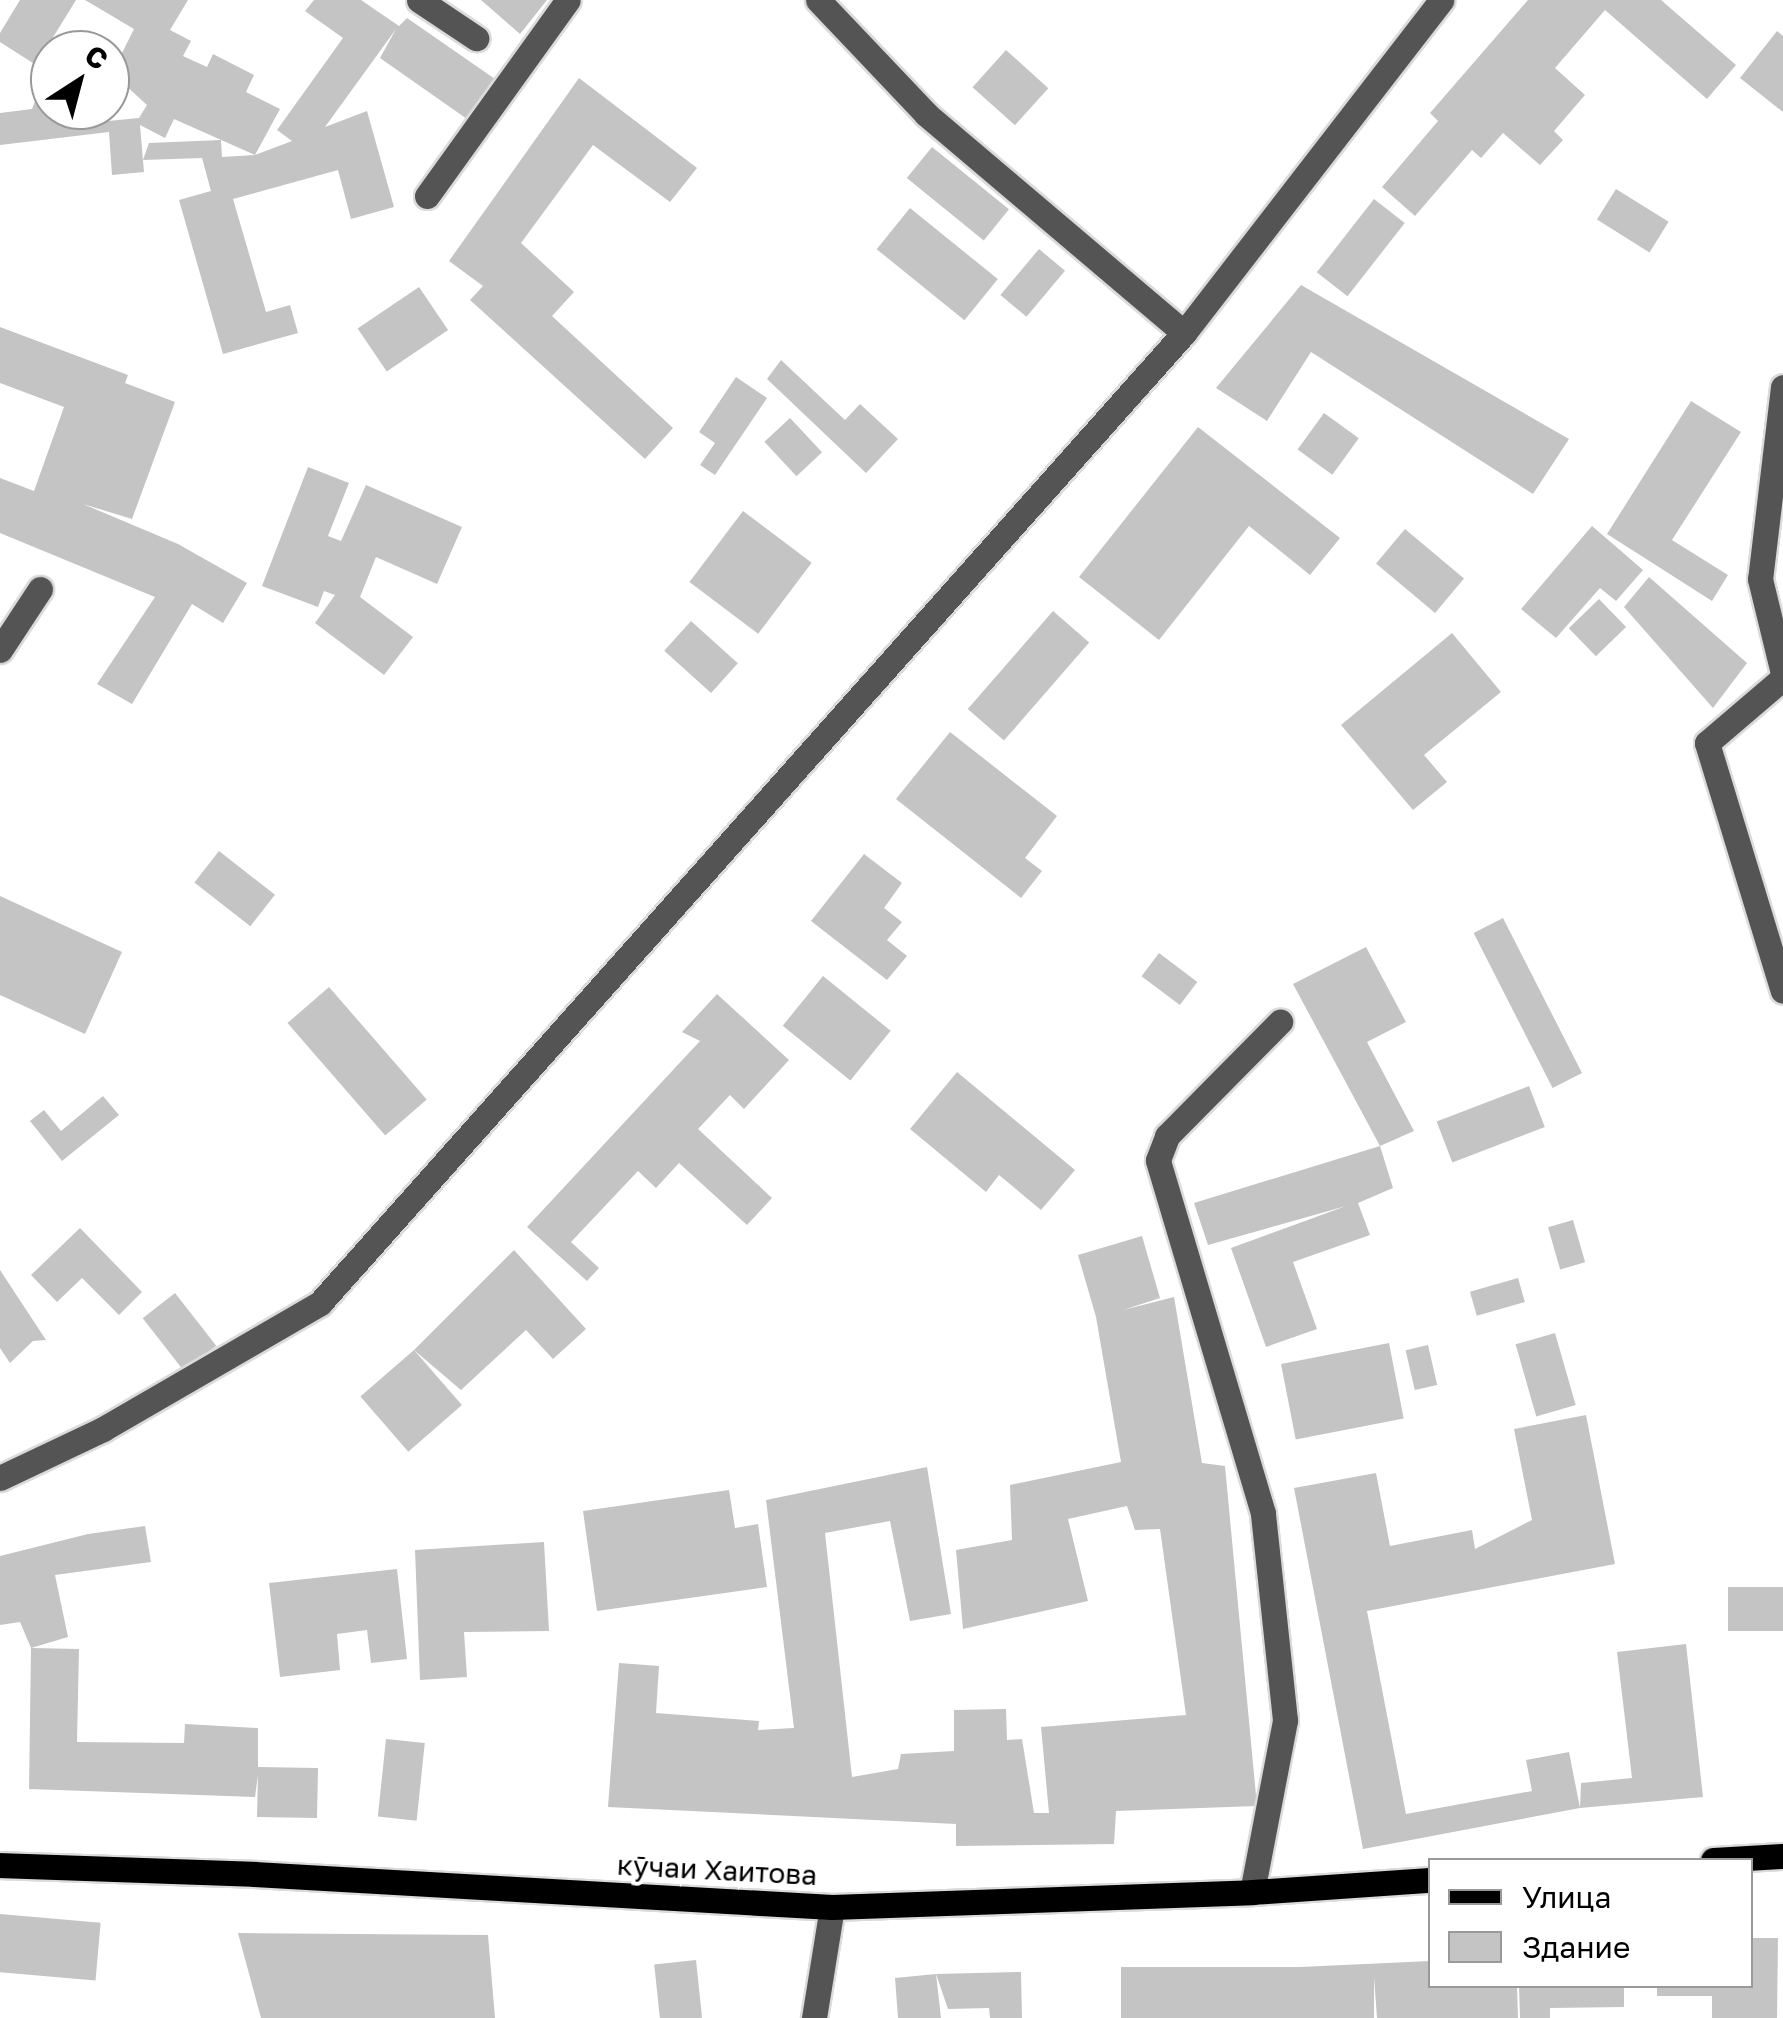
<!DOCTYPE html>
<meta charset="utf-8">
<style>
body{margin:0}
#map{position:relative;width:1783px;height:2018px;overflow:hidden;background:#fff;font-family:"Golos Text",sans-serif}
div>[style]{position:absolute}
.building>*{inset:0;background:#c4c4c4;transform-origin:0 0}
.roads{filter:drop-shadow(2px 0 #dbdbdb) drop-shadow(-2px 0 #dbdbdb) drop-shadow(0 2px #dbdbdb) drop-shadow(0 -2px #dbdbdb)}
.minor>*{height:25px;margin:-12.5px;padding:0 12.5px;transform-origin:12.5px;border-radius:12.5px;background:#545454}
.major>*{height:25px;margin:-12.5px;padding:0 12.5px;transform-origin:12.5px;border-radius:12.5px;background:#000}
span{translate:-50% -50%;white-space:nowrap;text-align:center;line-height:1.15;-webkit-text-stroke:8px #fff;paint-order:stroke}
.street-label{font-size:28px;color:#000}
.legend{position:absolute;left:1428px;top:1858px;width:325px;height:130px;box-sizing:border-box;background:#fff;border:2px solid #999;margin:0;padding:12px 18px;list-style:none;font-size:30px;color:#000}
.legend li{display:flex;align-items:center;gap:20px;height:50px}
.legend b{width:50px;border:2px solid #999}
.north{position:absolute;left:30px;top:30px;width:100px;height:100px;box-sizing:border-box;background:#fff;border:2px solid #999;border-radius:50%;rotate:36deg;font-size:28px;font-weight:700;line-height:40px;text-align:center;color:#000}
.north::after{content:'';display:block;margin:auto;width:35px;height:45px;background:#000;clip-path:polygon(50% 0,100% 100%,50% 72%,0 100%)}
</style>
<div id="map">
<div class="building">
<i style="clip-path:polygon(20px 0,76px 0,36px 65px,0 42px,0 33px)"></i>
<i style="clip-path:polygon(85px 0,188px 0,170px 30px,191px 41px,183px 56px,207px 67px,213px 54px,254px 75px,246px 92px,280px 109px,255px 155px,174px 119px,165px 138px,140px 125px,144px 172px,112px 175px,109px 132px,0 145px,0 113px,32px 109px,39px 91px,50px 91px,50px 110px,108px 110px,108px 121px,139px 118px,147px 105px,112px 73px,134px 29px)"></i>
<i style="clip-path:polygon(314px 0,361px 0,399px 26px,407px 18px,495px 79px,467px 119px,380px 58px,396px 29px,325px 127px,367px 111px,394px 207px,351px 219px,338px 170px,233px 199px,266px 312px,290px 305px,298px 333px,223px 354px,179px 200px,211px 191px,202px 158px,143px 160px,149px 143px,221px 140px,222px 157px,255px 155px,292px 141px,277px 130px,343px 38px,305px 11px)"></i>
<i style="clip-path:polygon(481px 0,547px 0,520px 34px)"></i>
<i style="clip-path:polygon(1528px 0,1661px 0,1736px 65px,1707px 99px,1605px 10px,1555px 68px,1585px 95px,1554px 131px,1563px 140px,1540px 165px,1503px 133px,1481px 158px,1472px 150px,1415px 216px,1382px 187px,1438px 121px,1430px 113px)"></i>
<i style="clip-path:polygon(1777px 31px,1783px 36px,1783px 112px,1740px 78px)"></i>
<i style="left:1006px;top:50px;width:57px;height:50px;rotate:42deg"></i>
<i style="clip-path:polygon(579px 78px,697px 168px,670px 202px,593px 145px,521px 243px,574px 292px,552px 316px,673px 428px,645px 459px,470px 300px,483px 286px,449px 261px)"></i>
<i style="left:932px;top:147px;width:99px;height:40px;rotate:39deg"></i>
<i style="left:1616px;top:189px;width:62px;height:36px;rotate:32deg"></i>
<i style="left:1374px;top:199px;width:39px;height:93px;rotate:38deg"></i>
<i style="left:910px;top:208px;width:113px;height:53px;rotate:39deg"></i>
<i style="left:1039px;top:249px;width:34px;height:60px;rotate:40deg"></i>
<i style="clip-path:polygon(1301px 285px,1569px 439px,1533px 494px,1311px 352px,1267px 421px,1216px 388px)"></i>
<i style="left:419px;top:287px;width:52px;height:74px;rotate:56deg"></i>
<i style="clip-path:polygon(0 327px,128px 375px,125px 383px,175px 402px,132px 519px,83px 504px,178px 544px,247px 583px,223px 623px,192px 604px,132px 704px,97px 684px,155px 597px,0 533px,0 478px,34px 491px,64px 407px,0 383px)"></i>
<i style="clip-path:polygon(781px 360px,845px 420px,860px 404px,898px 439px,866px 473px,767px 379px)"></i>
<i style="clip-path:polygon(736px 377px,767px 398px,715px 475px,700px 465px,715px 443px,699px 432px)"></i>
<i style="clip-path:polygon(1691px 401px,1741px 432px,1672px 540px,1728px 575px,1712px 601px,1607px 534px)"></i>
<i style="left:1324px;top:413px;width:43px;height:45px;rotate:36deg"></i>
<i style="left:790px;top:418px;width:47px;height:35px;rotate:47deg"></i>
<i style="clip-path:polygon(1198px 427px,1340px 538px,1310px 575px,1249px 526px,1159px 640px,1079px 577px)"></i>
<i style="clip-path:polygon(308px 467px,349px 483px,328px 536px,341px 541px,366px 485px,462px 527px,437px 584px,376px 557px,360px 597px,413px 637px,384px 675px,315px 623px,335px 595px,324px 591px,318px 607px,262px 586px)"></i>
<i style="left:743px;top:511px;width:86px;height:89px;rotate:37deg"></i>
<i style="clip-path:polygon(1592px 526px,1643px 570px,1616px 601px,1600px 588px,1556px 638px,1521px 609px)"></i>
<i style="left:1405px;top:529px;width:77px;height:45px;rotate:40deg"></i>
<i style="clip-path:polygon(1649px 577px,1747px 663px,1713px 708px,1624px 607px)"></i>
<i style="left:1599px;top:599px;width:39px;height:42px;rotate:46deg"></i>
<i style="left:1053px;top:611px;width:48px;height:130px;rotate:41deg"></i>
<i style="left:691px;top:621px;width:63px;height:40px;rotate:42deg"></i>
<i style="clip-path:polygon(1452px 633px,1501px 692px,1424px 755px,1447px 782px,1413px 810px,1341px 725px)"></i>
<i style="clip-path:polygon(950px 732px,1057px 816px,1025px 858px,1042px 871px,1021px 898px,896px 799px)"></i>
<i style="left:219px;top:851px;width:71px;height:40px;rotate:38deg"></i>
<i style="clip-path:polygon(864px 854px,902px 883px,884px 908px,902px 922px,887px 940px,907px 956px,887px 980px,811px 921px)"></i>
<i style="clip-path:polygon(0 896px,122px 952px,85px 1034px,0 995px)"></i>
<i style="left:1503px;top:918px;width:174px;height:33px;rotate:63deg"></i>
<i style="clip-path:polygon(1366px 947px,1406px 1022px,1367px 1042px,1414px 1131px,1380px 1146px,1293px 984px)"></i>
<i style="left:1159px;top:953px;width:48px;height:29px;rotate:37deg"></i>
<i style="left:823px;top:976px;width:87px;height:64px;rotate:39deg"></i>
<i style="left:329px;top:987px;width:149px;height:55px;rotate:49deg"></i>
<i style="clip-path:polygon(717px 994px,789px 1060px,744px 1109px,730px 1095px,698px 1129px,772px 1198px,747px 1225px,679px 1163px,656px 1188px,638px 1171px,571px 1242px,599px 1268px,587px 1281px,527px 1227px,700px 1041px,682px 1032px)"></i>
<i style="clip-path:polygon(957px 1072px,1075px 1170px,1041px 1210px,999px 1175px,986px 1192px,910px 1129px)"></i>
<i style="left:1529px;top:1086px;width:44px;height:99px;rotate:69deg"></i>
<i style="clip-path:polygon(103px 1096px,119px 1115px,62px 1161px,30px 1121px,44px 1110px,61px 1131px)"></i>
<i style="clip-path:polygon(1380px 1146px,1393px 1188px,1358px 1203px,1370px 1235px,1293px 1262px,1317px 1329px,1266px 1347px,1231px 1248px,1346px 1206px,1208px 1245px,1194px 1203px)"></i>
<i style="left:1573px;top:1220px;width:44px;height:26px;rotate:74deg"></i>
<i style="clip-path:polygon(80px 1228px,142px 1292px,119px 1315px,82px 1278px,57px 1302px,31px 1275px)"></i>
<i style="clip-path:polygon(1142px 1236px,1160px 1298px,1123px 1310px,1174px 1297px,1202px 1463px,1225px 1466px,1257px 1806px,1116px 1811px,1114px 1844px,956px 1846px,956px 1824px,608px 1807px,619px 1663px,659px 1666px,656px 1713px,759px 1721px,758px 1730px,794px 1728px,766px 1500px,927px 1467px,951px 1614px,910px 1621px,890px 1521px,825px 1533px,852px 1777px,898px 1769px,901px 1754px,954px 1751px,954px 1710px,1006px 1709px,1007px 1740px,1022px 1739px,1034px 1813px,1049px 1813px,1041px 1727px,1186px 1715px,1160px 1529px,1135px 1530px,1127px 1506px,1068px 1519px,1088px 1601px,963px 1629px,956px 1550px,1012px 1540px,1010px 1485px,1121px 1462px,1096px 1317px,1078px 1255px)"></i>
<i style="clip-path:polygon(514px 1250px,586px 1329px,553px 1359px,526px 1330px,461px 1390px,414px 1350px)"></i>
<i style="clip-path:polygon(0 1270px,46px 1340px,33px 1341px,10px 1363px,0 1348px)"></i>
<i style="left:1518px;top:1278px;width:25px;height:50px;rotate:74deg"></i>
<i style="left:175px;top:1293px;width:67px;height:41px;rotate:52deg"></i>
<i style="left:1555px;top:1333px;width:75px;height:41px;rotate:74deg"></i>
<i style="left:1389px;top:1343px;width:77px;height:110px;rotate:79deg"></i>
<i style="left:1428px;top:1345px;width:41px;height:23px;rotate:77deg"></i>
<i style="left:414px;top:1350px;width:73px;height:71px;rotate:49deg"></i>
<i style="clip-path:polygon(1586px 1415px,1615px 1564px,1367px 1611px,1406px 1814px,1532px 1791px,1526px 1760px,1569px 1752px,1580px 1808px,1581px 1783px,1632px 1778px,1617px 1652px,1686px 1644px,1703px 1797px,1580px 1808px,1363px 1849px,1294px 1488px,1376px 1473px,1390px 1546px,1472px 1530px,1475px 1549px,1532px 1520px,1514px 1429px)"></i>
<i style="clip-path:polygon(729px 1490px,735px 1528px,758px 1524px,767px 1587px,597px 1611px,583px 1511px)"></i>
<i style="clip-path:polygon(145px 1526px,151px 1562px,55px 1575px,68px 1637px,31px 1648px,79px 1649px,77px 1742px,184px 1743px,185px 1724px,258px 1728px,258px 1767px,318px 1768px,317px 1818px,257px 1817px,258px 1775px,255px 1797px,29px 1789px,31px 1648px,20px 1622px,0 1625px,0 1556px,88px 1534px)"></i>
<i style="clip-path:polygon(544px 1542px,549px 1631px,464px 1632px,467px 1677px,420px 1680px,415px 1550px)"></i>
<i style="clip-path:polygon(397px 1569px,407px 1659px,371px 1663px,367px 1630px,337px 1634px,340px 1670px,280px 1677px,269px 1583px)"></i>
<i style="left:1783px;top:1587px;width:44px;height:55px;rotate:90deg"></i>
<i style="left:386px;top:1739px;width:39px;height:78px;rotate:6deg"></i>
<i style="left:0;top:1914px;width:101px;height:58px;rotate:5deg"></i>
<i style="clip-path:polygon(238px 1933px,488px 1935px,495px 2018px,261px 2018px)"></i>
<i style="clip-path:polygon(1750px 1938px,1778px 1938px,1777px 2018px,1712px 2018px,1712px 1996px,1657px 1996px,1657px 1986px,1750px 1986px)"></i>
<i style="left:696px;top:1960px;width:58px;height:42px;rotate:84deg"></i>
<i style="clip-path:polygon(1430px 1961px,1430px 1986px,1517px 1986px,1518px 2018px,1377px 2018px,1374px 1977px,1374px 2018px,1121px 2018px,1121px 1967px,1300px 1967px)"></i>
<i style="clip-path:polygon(1021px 1972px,1022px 2018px,990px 2018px,989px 2008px,948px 2009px,936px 1974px,941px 2018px,898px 2018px,895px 1978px,936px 1974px)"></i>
<i style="clip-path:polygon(1519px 1986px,1624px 1986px,1624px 2007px,1550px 2008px,1550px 2018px,1520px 2018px)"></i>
</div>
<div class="roads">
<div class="minor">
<i style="left:419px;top:0;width:69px;rotate:33.7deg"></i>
<i style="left:818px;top:0;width:157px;rotate:46.5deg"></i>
<i style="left:926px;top:114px;width:338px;rotate:40.3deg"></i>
<i style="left:427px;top:196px;width:241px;rotate:-54.3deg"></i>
<i style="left:1783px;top:387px;width:193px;rotate:96.8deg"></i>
<i style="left:1760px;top:579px;width:97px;rotate:76.3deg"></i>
<i style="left:0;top:650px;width:73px;rotate:-56.7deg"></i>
<i style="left:1783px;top:678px;width:100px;rotate:139.5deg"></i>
<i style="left:1707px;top:743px;width:259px;rotate:73deg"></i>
<i style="left:0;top:1478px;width:114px;rotate:-25.4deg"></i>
<i style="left:103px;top:1429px;width:251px;rotate:-30.1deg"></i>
<i style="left:320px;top:1303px;width:1299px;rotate:-48.31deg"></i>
<i style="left:1184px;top:333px;width:421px;rotate:-52.3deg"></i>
<i style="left:1252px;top:1892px;width:175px;rotate:-79.1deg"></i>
<i style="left:1285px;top:1720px;width:208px;rotate:-96.1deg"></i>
<i style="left:1263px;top:1513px;width:368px;rotate:-106.6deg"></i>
<i style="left:1158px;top:1160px;width:26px;rotate:-69deg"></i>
<i style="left:1167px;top:1136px;width:161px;rotate:-45.3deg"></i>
<i style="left:814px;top:2018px;width:112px;rotate:-80.8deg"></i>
</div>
<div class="major">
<i style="left:1713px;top:1860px;width:70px;rotate:-3.3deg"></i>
<i style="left:0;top:1865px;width:254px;rotate:2deg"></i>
<i style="left:254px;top:1874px;width:579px;rotate:3.27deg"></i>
<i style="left:832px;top:1907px;width:420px;rotate:-2deg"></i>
<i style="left:1252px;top:1892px;width:178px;rotate:-3.9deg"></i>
</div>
</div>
<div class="street-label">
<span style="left:717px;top:1870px;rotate:3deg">кӯчаи Хаитова</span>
</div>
<ul class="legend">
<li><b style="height:12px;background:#000"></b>Улица</li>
<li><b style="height:28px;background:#c4c4c4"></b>Здание</li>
</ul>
<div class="north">С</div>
</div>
